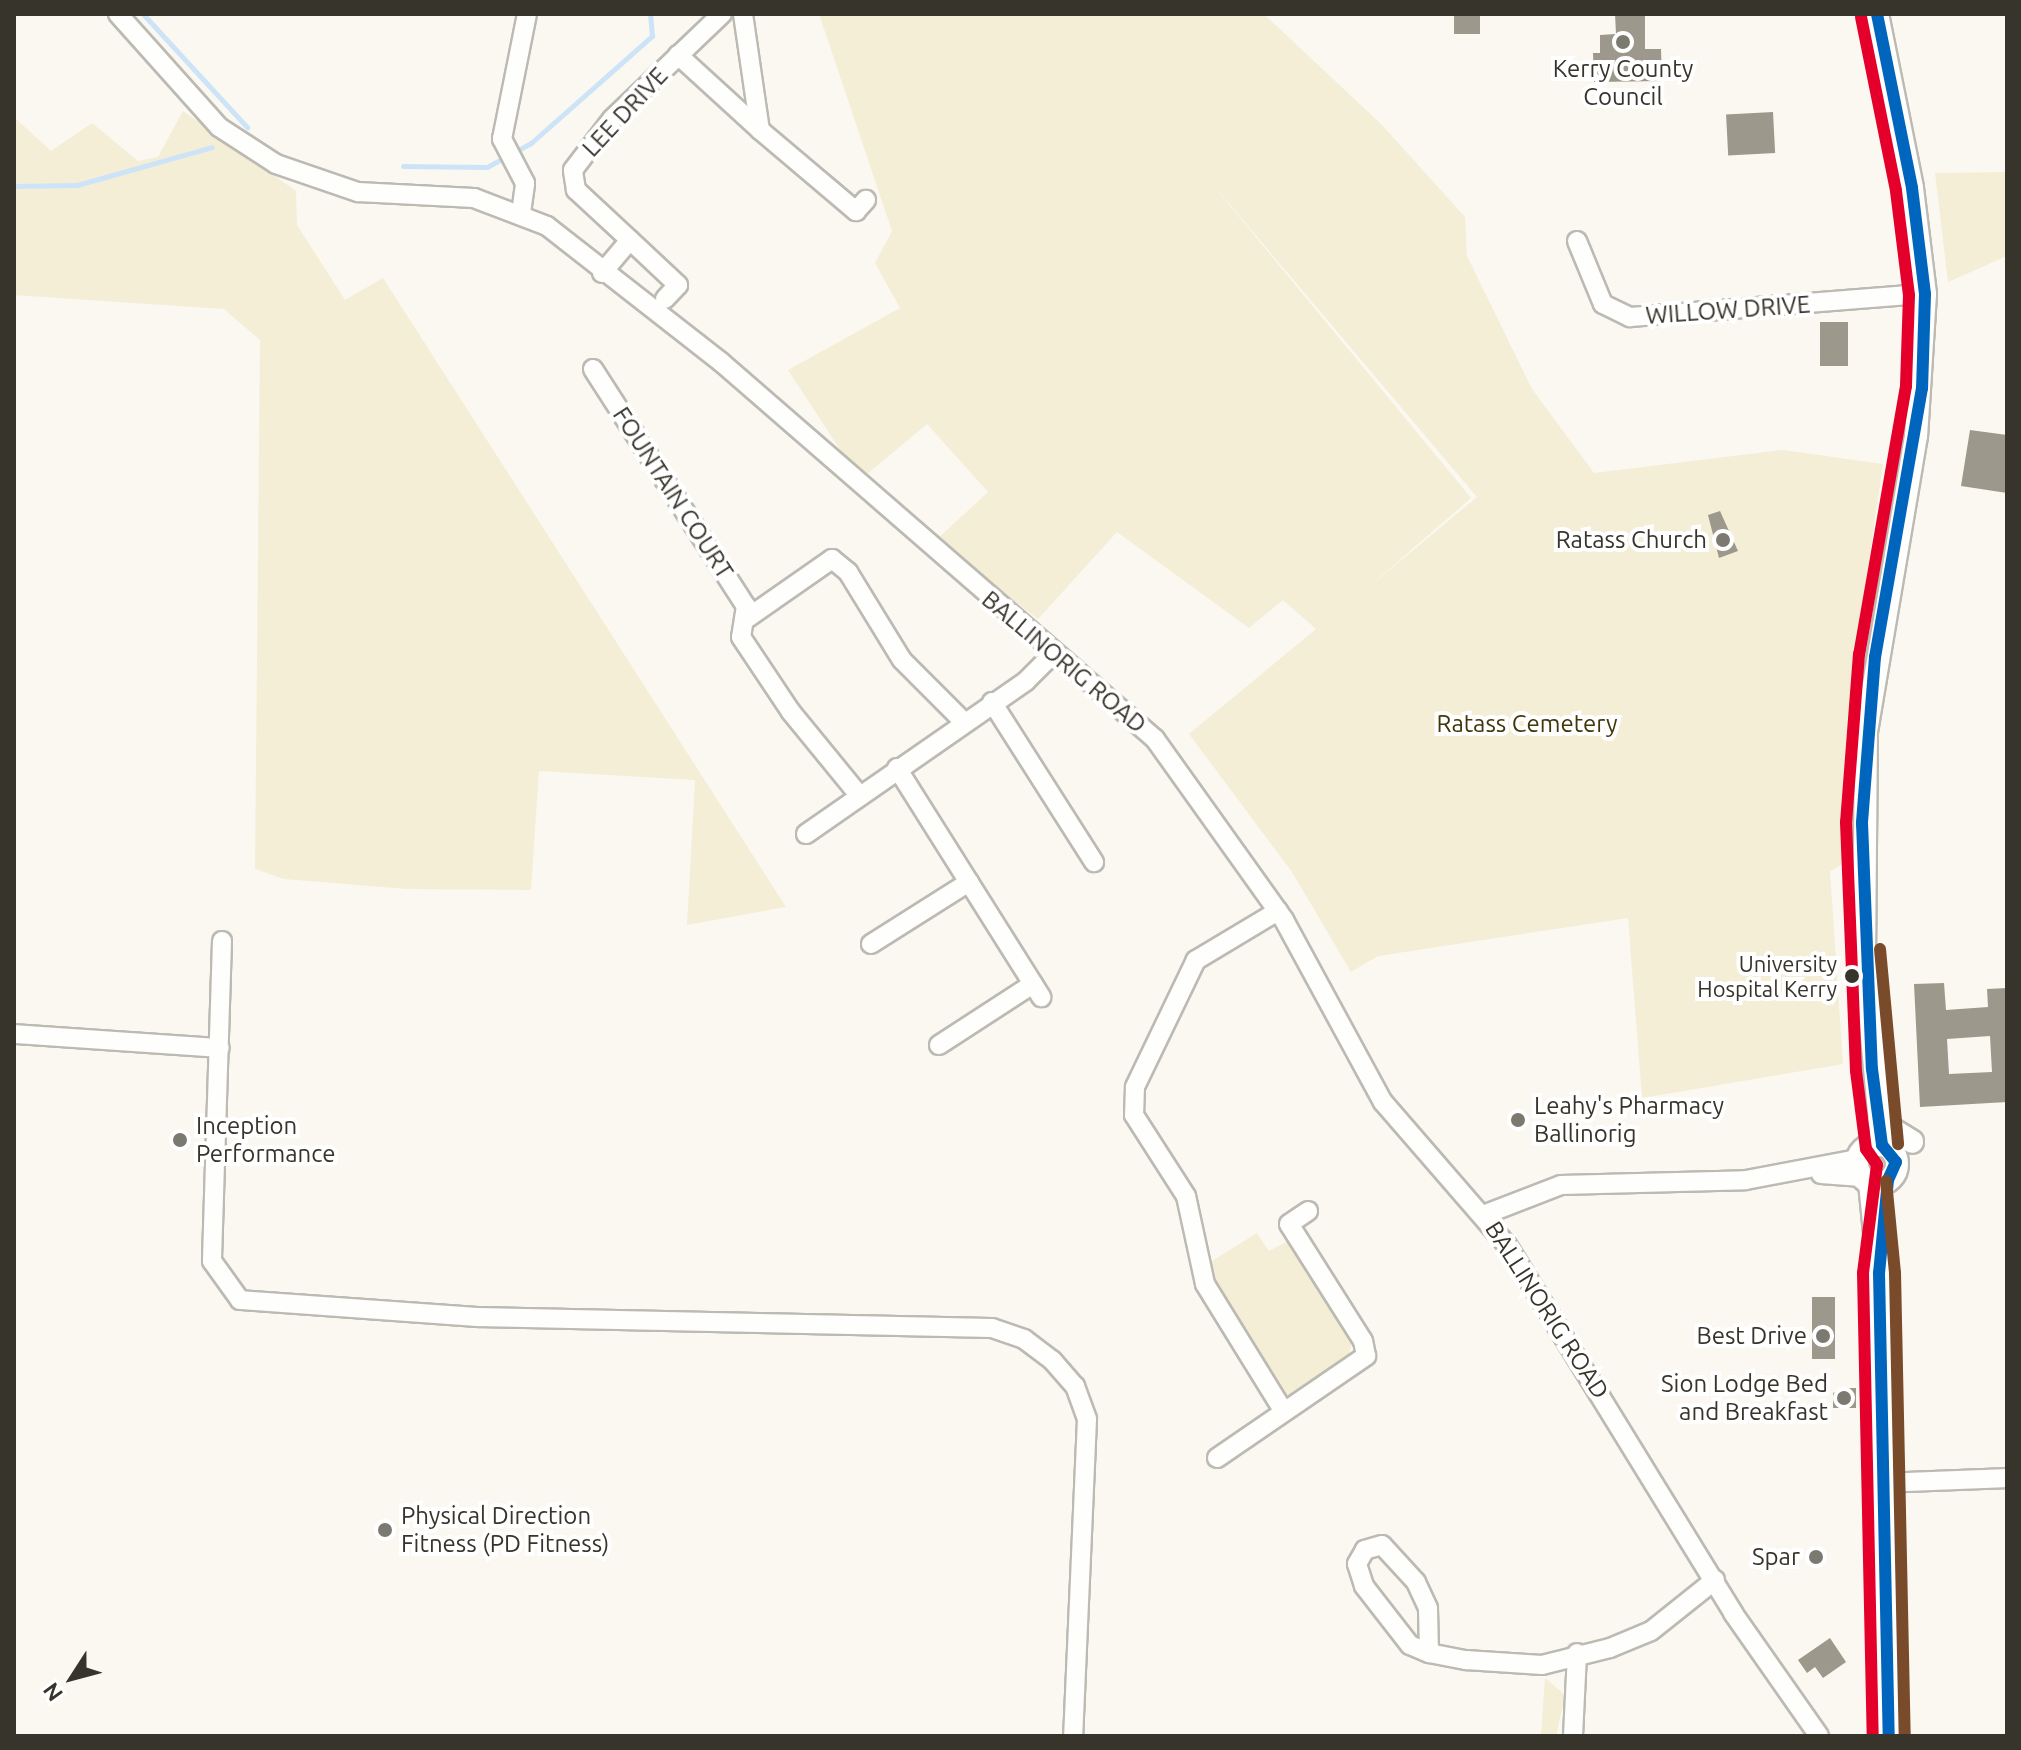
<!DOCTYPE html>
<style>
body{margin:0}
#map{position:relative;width:2021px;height:1750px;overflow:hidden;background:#faf8f0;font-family:Ubuntu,sans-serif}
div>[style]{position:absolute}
.green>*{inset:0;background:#f4eed7}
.stream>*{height:5px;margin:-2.5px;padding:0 2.5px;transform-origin:2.5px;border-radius:2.5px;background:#cde4f8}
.building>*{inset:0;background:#9c988b;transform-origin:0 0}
.roads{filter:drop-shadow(2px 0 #bcbab2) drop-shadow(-2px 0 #bcbab2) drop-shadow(0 2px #bcbab2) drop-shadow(0 -2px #bcbab2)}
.minor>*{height:18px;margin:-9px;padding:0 9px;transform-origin:9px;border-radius:9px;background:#fefefd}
.major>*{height:22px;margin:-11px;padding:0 11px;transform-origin:11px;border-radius:11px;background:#fefefd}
.major>.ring{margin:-11px;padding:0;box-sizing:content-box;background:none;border:22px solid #fefefd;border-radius:50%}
.bus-1>*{height:12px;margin:-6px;padding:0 6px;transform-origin:6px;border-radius:6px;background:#0065bd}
.bus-2>*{height:12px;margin:-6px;padding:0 6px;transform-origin:6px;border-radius:6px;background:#e4002b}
.bus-3>*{height:12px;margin:-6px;padding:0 6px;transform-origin:6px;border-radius:6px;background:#7a4b2a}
.dots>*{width:22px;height:22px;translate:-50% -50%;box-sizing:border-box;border:4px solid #fff;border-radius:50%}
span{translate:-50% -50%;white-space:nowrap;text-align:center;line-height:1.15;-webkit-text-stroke:8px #fff;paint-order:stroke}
.bus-label{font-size:22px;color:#37342b}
.right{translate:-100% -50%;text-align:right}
.poi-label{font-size:24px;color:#37342b}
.left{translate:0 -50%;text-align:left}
.street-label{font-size:24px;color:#37342b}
.park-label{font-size:24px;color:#42360b}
.frame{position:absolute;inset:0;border:16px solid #37342b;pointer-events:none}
.north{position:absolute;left:32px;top:1638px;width:80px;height:80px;-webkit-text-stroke:6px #fff;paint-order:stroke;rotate:234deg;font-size:22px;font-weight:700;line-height:32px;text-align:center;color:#37342b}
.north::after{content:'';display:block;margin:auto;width:28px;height:36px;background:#37342b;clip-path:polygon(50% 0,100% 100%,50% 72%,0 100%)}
</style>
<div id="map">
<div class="green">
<i style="clip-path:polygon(evenodd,819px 14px,1266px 16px,1382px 125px,1465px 217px,1467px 256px,1532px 389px,1594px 473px,1783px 450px,1883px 464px,1854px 661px,1841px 865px,1830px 871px,1843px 1064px,1642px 1098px,1628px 918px,1378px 956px,1351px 972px,1292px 872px,1189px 734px,1316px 629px,1283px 600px,1249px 628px,1117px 532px,1038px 619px,935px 541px,988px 492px,927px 424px,860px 480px,788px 370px,900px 308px,875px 263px,892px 231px,819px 14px,1203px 173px,1477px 497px,1363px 592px,1471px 498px,1203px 173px)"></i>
<i style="clip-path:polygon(183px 111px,296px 191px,297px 225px,345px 300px,383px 278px,786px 907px,687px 925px,695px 780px,539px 771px,531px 890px,407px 889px,284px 879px,255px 869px,260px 340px,224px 309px,14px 295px,14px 117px,51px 151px,92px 123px,138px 161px,158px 157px)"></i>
<i style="clip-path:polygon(2007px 172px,2007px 256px,1948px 282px,1935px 173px)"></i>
<i style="clip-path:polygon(1257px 1233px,1269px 1251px,1288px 1241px,1352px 1341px,1348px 1360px,1294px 1396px,1282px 1393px,1204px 1266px)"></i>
<i style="clip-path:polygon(1545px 1678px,1565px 1695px,1556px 1736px,1541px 1736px)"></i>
</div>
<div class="stream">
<i style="left:143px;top:14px;width:154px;rotate:47.4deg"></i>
<i style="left:403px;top:166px;width:84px;rotate:0.7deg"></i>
<i style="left:487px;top:167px;width:50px;rotate:-28.6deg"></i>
<i style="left:531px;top:143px;width:162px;rotate:-41.5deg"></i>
<i style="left:652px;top:36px;width:22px;rotate:-95deg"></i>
<i style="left:14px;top:186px;width:63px;rotate:-0.9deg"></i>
<i style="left:77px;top:185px;width:140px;rotate:-15.7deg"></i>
</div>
<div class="building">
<i style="left:1454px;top:14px;width:26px;height:20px"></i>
<i style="clip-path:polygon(1615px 14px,1645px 14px,1645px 49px,1661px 49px,1662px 81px,1594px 82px,1593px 53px,1600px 53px,1600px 35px,1616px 34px)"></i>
<i style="left:1773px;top:112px;width:41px;height:47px;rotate:87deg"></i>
<i style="left:1820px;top:322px;width:28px;height:44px"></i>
<i style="clip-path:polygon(1970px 430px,2007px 435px,2007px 493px,1961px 486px)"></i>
<i style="clip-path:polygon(1720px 511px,1738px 551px,1719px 558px,1708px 515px)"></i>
<i style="clip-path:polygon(evenodd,1944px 983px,1946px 1010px,1988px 1007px,1987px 989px,2007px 988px,2007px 1102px,1920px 1107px,1914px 984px,1944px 983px,1990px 1036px,1992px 1072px,1949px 1074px,1947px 1039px,1990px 1036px)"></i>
<i style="left:1812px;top:1297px;width:23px;height:62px"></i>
<i style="clip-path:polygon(1842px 1388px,1856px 1388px,1856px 1408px,1833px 1408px,1833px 1393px)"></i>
<i style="clip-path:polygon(1830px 1638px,1846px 1662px,1823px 1678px,1815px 1667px,1807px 1673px,1798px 1660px)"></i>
</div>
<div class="roads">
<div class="minor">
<i style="left:118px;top:14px;width:152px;rotate:48.2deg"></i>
<i style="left:219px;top:127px;width:68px;rotate:33deg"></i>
<i style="left:276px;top:164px;width:87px;rotate:18.9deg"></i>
<i style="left:358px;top:192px;width:116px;rotate:3deg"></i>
<i style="left:474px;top:198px;width:78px;rotate:21deg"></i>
<i style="left:547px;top:226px;width:221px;rotate:38deg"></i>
<i style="left:721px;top:362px;width:575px;rotate:40.98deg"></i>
<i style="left:1155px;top:739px;width:222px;rotate:54.5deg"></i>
<i style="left:1284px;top:920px;width:207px;rotate:61.5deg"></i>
<i style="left:1383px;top:1102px;width:189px;rotate:49.1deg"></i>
<i style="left:1507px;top:1245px;width:432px;rotate:58.4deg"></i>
<i style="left:1733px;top:1613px;width:150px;rotate:55deg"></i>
<i style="left:743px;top:14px;width:117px;rotate:81.7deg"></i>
<i style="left:760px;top:130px;width:126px;rotate:40.2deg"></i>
<i style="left:856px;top:211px;width:15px;rotate:-48deg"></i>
<i style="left:678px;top:55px;width:111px;rotate:42.4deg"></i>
<i style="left:521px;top:213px;width:30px;rotate:-82deg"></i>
<i style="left:525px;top:183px;width:50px;rotate:-117.6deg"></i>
<i style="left:502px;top:139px;width:127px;rotate:-78.7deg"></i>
<i style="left:630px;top:240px;width:66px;rotate:43.2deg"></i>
<i style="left:678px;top:285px;width:19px;rotate:133deg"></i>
<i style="left:1577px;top:241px;width:68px;rotate:67.6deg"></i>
<i style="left:1603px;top:304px;width:30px;rotate:26deg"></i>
<i style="left:1630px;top:317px;width:296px;rotate:-4.5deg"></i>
<i style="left:602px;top:273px;width:43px;rotate:-49.7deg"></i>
<i style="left:630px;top:240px;width:74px;rotate:-137.2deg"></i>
<i style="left:576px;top:190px;width:20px;rotate:-99deg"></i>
<i style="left:573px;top:170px;width:64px;rotate:-52.6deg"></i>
<i style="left:612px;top:119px;width:152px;rotate:-43.7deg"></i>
<i style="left:593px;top:369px;width:282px;rotate:57.2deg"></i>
<i style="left:746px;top:606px;width:31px;rotate:99deg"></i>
<i style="left:741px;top:637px;width:90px;rotate:56.3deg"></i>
<i style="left:791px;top:712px;width:107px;rotate:50.7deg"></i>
<i style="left:746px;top:619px;width:105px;rotate:-34.9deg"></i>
<i style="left:832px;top:559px;width:21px;rotate:39deg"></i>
<i style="left:848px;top:572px;width:103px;rotate:58.5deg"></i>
<i style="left:902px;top:660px;width:85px;rotate:45deg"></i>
<i style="left:992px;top:702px;width:190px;rotate:57.5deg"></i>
<i style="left:897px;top:768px;width:271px;rotate:57.8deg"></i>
<i style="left:806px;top:834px;width:268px;rotate:-34.8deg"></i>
<i style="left:1026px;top:681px;width:40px;rotate:-45deg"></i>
<i style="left:1278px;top:911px;width:96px;rotate:149.1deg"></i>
<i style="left:1196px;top:960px;width:141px;rotate:115.7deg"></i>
<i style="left:1135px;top:1087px;width:28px;rotate:92deg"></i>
<i style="left:1134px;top:1115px;width:96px;rotate:57.3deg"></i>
<i style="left:1186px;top:1196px;width:90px;rotate:77.8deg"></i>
<i style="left:1205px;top:1284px;width:150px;rotate:58.3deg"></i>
<i style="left:222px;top:941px;width:320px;rotate:91.8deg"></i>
<i style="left:212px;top:1261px;width:48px;rotate:54.3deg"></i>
<i style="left:240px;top:1300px;width:239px;rotate:4.1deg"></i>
<i style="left:478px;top:1317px;width:514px;rotate:1.23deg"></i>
<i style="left:992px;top:1328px;width:34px;rotate:19deg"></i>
<i style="left:1024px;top:1339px;width:35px;rotate:37deg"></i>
<i style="left:1052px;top:1360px;width:35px;rotate:49deg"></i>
<i style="left:1075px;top:1386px;width:35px;rotate:70deg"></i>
<i style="left:1087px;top:1419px;width:317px;rotate:92.5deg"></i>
<i style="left:871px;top:944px;width:116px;rotate:-32.3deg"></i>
<i style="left:14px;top:1034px;width:206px;rotate:3.9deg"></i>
<i style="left:939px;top:1045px;width:112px;rotate:-33deg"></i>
<i style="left:1821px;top:1174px;width:41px;rotate:4.2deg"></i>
<i style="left:1486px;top:1214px;width:80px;rotate:-21.1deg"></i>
<i style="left:1561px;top:1185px;width:185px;rotate:-1.5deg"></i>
<i style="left:1746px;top:1180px;width:113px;rotate:-10.7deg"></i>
<i style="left:1217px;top:1458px;width:181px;rotate:-34.4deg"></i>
<i style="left:1366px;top:1356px;width:15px;rotate:-101deg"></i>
<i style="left:1363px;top:1341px;width:138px;rotate:-122.3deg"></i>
<i style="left:1289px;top:1224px;width:23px;rotate:-34deg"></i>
<i style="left:1883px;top:1483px;width:124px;rotate:-2.3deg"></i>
<i style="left:1429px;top:1653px;width:45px;rotate:-91.3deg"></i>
<i style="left:1428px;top:1608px;width:29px;rotate:-115deg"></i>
<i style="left:1416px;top:1582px;width:50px;rotate:-132.6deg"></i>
<i style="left:1382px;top:1545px;width:18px;rotate:164deg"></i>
<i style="left:1365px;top:1550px;width:16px;rotate:120deg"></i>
<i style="left:1357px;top:1564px;width:23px;rotate:72deg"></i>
<i style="left:1364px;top:1586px;width:75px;rotate:52.1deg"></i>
<i style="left:1410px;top:1645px;width:21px;rotate:23deg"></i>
<i style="left:1429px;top:1653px;width:38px;rotate:11deg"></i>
<i style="left:1466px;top:1660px;width:76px;rotate:3.8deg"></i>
<i style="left:1542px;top:1665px;width:70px;rotate:-14deg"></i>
<i style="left:1610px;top:1648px;width:44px;rotate:-22.5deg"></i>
<i style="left:1651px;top:1631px;width:82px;rotate:-38.6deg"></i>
<i style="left:1573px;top:1736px;width:83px;rotate:-87.2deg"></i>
</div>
<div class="major">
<i style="left:1877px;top:14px;width:177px;rotate:78.6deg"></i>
<i style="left:1912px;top:188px;width:107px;rotate:83deg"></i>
<i style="left:1925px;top:294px;width:142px;rotate:93.6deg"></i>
<i style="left:1916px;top:436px;width:300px;rotate:99.6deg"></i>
<i style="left:1866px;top:732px;width:218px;rotate:90.5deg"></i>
<i style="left:1864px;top:950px;width:196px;rotate:84.7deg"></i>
<i style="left:1879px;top:1121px;width:39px;rotate:32deg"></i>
<i class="ring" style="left:1857px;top:1144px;width:18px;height:18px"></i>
<i style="left:1870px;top:1183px;width:90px;rotate:84.3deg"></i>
<i style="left:1879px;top:1273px;width:463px;rotate:88.8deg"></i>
</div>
</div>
<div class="bus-1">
<i style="left:1877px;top:14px;width:177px;rotate:78.6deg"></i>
<i style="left:1912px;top:188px;width:107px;rotate:83deg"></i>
<i style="left:1925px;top:294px;width:94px;rotate:91.8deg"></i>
<i style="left:1922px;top:388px;width:273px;rotate:99.9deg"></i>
<i style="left:1875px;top:657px;width:167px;rotate:94.5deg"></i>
<i style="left:1862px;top:823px;width:246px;rotate:87.7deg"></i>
<i style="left:1872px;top:1069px;width:77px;rotate:82.5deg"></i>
<i style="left:1882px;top:1145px;width:22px;rotate:51deg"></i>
<i style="left:1896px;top:1162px;width:20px;rotate:114deg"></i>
<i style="left:1888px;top:1180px;width:93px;rotate:95.5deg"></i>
<i style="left:1879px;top:1273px;width:463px;rotate:88.8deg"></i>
</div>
<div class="bus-2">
<i style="left:1861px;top:17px;width:177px;rotate:78.6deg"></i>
<i style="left:1896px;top:191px;width:105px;rotate:82.9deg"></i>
<i style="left:1909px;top:295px;width:91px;rotate:91.9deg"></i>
<i style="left:1906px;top:386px;width:272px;rotate:99.9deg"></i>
<i style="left:1859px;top:654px;width:169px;rotate:94.4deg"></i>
<i style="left:1846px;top:822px;width:249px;rotate:87.7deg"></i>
<i style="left:1856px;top:1071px;width:79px;rotate:82.7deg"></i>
<i style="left:1866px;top:1149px;width:19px;rotate:55deg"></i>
<i style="left:1877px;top:1165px;width:109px;rotate:97.4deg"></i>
<i style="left:1863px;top:1273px;width:463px;rotate:88.8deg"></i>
</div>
<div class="bus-3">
<i style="left:1880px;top:949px;width:196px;rotate:84.7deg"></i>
<i style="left:1886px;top:1181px;width:92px;rotate:84.4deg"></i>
<i style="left:1895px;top:1273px;width:463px;rotate:88.8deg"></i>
</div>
<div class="dots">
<i style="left:1623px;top:42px;background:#7b7970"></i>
<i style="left:1723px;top:540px;background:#7b7970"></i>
<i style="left:1852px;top:976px;background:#37342b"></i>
<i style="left:1518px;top:1120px;background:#7b7970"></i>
<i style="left:180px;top:1140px;background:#7b7970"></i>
<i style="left:1823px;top:1336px;background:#7b7970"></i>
<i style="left:1844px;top:1398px;background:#7b7970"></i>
<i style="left:385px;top:1530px;background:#7b7970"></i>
<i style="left:1816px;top:1557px;background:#7b7970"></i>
</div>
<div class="bus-label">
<span class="right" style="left:1837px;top:976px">University<br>Hospital Kerry</span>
</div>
<div class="poi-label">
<span style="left:1623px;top:83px">Kerry County<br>Council</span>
<span class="right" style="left:1707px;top:540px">Ratass Church</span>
<span class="left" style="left:1534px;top:1120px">Leahy's Pharmacy<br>Ballinorig</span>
<span class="left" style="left:196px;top:1140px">Inception<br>Performance</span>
<span class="right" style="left:1807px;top:1336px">Best Drive</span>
<span class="right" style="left:1828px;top:1398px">Sion Lodge Bed<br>and Breakfast</span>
<span class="left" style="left:401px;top:1530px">Physical Direction<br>Fitness (PD Fitness)</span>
<span class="right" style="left:1800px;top:1557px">Spar</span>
</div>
<div class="street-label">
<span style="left:625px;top:112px;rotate:-47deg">LEE DRIVE</span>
<span style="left:1728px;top:310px;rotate:-4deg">WILLOW DRIVE</span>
<span style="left:673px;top:493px;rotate:57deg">FOUNTAIN COURT</span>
<span style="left:1064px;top:662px;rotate:40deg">BALLINORIG ROAD</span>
<span style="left:1547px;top:1310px;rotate:57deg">BALLINORIG ROAD</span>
</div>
<div class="park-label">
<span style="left:1527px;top:724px">Ratass Cemetery</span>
</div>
<div class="frame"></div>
<div class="north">N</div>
</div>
